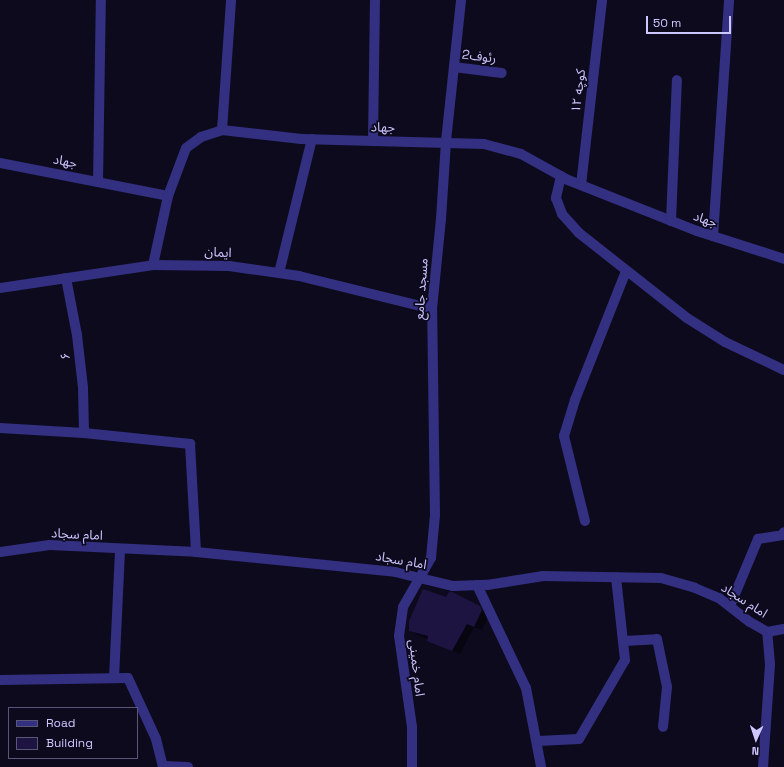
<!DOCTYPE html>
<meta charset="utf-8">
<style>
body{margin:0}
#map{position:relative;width:784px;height:767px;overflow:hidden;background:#0d0a1e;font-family:"Space Grotesk","Noto Sans Arabic",sans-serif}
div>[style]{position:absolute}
.shadow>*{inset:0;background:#0007}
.building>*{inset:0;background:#1d1441}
.minor>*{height:10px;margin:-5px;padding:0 5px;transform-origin:5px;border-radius:5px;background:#333082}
span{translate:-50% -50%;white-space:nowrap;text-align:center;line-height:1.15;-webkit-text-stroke:3.5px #0d0a1e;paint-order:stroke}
.street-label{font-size:13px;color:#cdc7ff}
.legend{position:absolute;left:8px;top:707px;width:130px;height:52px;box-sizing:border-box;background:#0d0a1e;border:1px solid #5a5678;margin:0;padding:5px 7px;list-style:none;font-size:12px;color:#cdc7ff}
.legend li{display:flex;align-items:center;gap:8px;height:20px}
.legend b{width:20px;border:1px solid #5a5678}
.north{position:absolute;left:736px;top:719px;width:40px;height:40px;-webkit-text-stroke:3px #0d0a1e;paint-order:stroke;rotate:183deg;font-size:11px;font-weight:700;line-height:16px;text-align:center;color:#cdc7ff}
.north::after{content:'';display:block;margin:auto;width:14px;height:18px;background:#cdc7ff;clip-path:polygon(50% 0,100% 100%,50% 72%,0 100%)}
.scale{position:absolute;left:646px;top:16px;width:85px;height:18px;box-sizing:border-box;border:2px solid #cdc7ff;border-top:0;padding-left:5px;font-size:12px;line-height:14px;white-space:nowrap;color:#cdc7ff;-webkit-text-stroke:3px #0d0a1e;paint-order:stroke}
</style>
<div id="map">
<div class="shadow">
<i style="clip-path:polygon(480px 607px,489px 615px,482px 630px,474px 627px,460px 654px,410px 631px)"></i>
</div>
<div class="building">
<i style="clip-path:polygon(423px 589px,446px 597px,449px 592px,452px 592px,480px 606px,482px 610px,474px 627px,467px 624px,452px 651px,427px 641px,428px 636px,409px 631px,409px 621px)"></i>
</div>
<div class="minor">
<i style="left:454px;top:67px;width:48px;rotate:7.1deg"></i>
<i style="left:222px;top:130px;width:130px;rotate:-86deg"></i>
<i style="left:373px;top:141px;width:141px;rotate:-89.2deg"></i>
<i style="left:0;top:163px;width:171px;rotate:11.1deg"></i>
<i style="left:168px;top:196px;width:51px;rotate:-69.4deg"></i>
<i style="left:186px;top:148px;width:19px;rotate:-36deg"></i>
<i style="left:201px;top:137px;width:22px;rotate:-18deg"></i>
<i style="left:222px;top:130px;width:80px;rotate:6.5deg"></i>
<i style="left:301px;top:139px;width:183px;rotate:1.6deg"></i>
<i style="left:484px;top:144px;width:38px;rotate:15deg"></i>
<i style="left:521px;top:154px;width:54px;rotate:29deg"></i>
<i style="left:568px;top:180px;width:139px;rotate:21.6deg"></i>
<i style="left:697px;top:231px;width:91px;rotate:17.8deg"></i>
<i style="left:561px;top:176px;width:23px;rotate:103deg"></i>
<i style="left:556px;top:198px;width:17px;rotate:69deg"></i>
<i style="left:562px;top:214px;width:25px;rotate:48deg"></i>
<i style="left:579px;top:233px;width:137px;rotate:38.2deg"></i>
<i style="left:687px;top:318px;width:45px;rotate:32.3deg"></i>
<i style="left:725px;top:342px;width:65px;rotate:25.4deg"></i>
<i style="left:98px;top:182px;width:182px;rotate:-89.1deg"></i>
<i style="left:581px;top:185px;width:186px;rotate:-83.5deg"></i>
<i style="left:671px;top:221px;width:141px;rotate:-87.6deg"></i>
<i style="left:713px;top:236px;width:237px;rotate:-86.1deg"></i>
<i style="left:153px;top:265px;width:71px;rotate:-77.7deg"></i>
<i style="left:279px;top:273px;width:138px;rotate:-76.2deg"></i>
<i style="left:66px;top:278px;width:58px;rotate:79.1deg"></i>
<i style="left:77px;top:335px;width:53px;rotate:83.5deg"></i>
<i style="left:83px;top:388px;width:45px;rotate:88.7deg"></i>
<i style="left:0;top:288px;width:155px;rotate:-8.5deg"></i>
<i style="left:153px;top:265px;width:76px;rotate:0.8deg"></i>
<i style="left:229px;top:266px;width:71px;rotate:8.1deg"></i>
<i style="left:299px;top:276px;width:137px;rotate:13.9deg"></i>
<i style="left:0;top:428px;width:84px;rotate:3.4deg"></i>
<i style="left:84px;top:433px;width:107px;rotate:5.9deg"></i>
<i style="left:190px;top:444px;width:108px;rotate:86.8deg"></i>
<i style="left:585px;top:521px;width:88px;rotate:-103.9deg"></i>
<i style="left:564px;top:436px;width:38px;rotate:-73deg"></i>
<i style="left:575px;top:400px;width:139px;rotate:-68.4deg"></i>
<i style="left:0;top:552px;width:50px;rotate:-8deg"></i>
<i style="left:50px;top:545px;width:146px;rotate:2.7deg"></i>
<i style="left:196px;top:552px;width:200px;rotate:5.7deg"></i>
<i style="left:395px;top:572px;width:60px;rotate:13.6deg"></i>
<i style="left:453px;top:586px;width:34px;rotate:-2deg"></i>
<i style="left:487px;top:585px;width:57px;rotate:-9.1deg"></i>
<i style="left:543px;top:576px;width:118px;rotate:1deg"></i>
<i style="left:661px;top:578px;width:35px;rotate:16deg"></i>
<i style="left:695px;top:588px;width:26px;rotate:23deg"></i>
<i style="left:719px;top:598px;width:39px;rotate:38deg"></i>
<i style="left:750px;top:622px;width:20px;rotate:30deg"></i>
<i style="left:767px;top:632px;width:17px;rotate:-10deg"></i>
<i style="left:477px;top:585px;width:114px;rotate:64.6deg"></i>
<i style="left:526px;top:688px;width:80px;rotate:79.2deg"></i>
<i style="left:730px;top:606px;width:73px;rotate:-67.3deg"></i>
<i style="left:758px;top:539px;width:25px;rotate:-9deg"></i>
<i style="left:783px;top:535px;width:3px;rotate:-72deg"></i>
<i style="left:624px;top:641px;width:33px;rotate:-3deg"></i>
<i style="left:657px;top:639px;width:49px;rotate:78.2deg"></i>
<i style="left:667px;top:687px;width:40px;rotate:95.7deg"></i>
<i style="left:114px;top:678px;width:128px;rotate:-87.3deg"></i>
<i style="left:0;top:680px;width:128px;rotate:-0.9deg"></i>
<i style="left:128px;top:678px;width:67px;rotate:65.3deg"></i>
<i style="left:156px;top:739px;width:29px;rotate:76deg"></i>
<i style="left:538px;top:741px;width:41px;rotate:-2.8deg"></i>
<i style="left:579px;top:739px;width:91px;rotate:-59.8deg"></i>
<i style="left:625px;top:660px;width:83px;rotate:-96.2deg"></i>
<i style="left:163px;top:766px;width:25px;rotate:2deg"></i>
<i style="left:412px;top:767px;width:40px;rotate:-90deg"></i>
<i style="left:412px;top:727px;width:92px;rotate:-98.1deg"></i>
<i style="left:399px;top:636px;width:29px;rotate:-82deg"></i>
<i style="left:403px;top:607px;width:56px;rotate:-60.3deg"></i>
<i style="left:431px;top:558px;width:43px;rotate:-84.7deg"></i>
<i style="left:435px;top:515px;width:206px;rotate:-90.8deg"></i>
<i style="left:432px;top:309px;width:90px;rotate:-84.3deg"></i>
<i style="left:441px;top:219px;width:78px;rotate:-86.3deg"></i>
<i style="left:446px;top:141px;width:142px;rotate:-83.9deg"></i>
<i style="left:763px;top:767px;width:103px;rotate:-86.1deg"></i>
<i style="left:770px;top:664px;width:32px;rotate:-95deg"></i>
</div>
<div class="street-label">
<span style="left:479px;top:57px;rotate:7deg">رئوف2</span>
<span style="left:579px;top:91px;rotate:-83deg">کوچه ۱۲</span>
<span style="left:383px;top:128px;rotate:1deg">جهاد</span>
<span style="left:65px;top:162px;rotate:11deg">جهاد</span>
<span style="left:705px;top:220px;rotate:19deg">جهاد</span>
<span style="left:218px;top:253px;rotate:3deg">ایمان</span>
<span style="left:422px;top:289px;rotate:-86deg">مسجد جامع</span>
<span style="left:66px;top:356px;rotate:-97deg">۶</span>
<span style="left:77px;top:535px;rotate:3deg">امام سجاد</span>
<span style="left:401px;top:561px;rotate:10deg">امام سجاد</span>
<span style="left:744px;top:601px;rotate:33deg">امام سجاد</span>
<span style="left:416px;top:668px;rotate:83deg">امام خمینی</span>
</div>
<ul class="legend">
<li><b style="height:5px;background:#333082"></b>Road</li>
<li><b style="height:11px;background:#1d1441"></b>Building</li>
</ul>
<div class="north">N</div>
<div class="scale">50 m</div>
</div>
